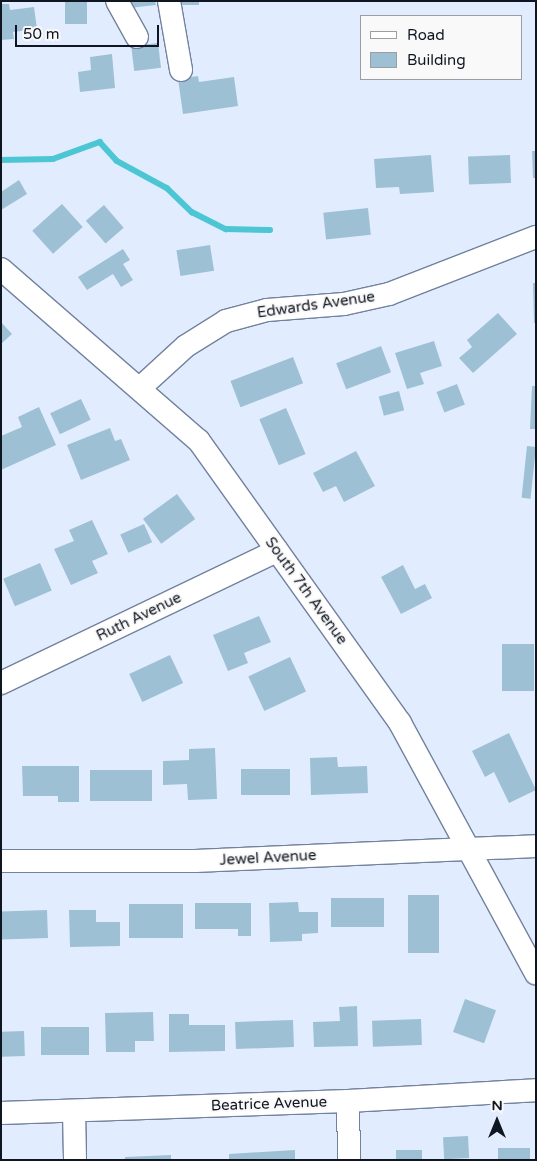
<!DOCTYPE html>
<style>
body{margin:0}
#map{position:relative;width:537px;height:1161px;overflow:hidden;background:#e2ecff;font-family:"Varela Round",sans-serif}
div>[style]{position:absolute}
.stream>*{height:5.5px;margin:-2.75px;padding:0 2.75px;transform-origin:2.75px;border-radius:2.75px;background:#4dc6d4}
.building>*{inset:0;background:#9ec0d4;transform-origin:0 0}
.roads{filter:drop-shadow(1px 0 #72829d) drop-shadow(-1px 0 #72829d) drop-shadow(0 1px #72829d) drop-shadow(0 -1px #72829d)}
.minor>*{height:22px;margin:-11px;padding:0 11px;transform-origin:11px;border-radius:11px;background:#fff}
span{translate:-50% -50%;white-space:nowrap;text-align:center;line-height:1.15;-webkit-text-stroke:4px #f9f9f9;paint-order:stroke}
.street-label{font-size:15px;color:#101621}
.frame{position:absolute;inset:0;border:2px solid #101621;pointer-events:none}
.legend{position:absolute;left:360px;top:15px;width:162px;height:65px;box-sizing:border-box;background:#f9f9f9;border:1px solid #9c9ea3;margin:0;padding:6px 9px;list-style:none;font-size:15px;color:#101621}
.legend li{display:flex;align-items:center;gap:10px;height:25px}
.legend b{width:25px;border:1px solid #9c9ea3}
.north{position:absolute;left:472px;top:1096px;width:50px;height:50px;-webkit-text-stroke:4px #f9f9f9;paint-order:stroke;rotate:0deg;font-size:14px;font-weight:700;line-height:20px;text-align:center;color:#101621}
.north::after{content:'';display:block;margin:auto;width:18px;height:22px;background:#101621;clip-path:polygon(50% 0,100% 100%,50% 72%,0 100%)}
.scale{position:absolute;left:15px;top:25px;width:144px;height:22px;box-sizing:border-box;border:2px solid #101621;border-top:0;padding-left:6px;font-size:15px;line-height:18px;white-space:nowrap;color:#101621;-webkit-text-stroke:4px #f9f9f9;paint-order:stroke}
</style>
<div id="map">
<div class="stream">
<i style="left:1px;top:160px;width:52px;rotate:-1.1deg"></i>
<i style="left:53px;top:159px;width:50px;rotate:-19.9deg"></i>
<i style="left:100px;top:142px;width:25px;rotate:48deg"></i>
<i style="left:117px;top:161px;width:57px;rotate:28.4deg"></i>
<i style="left:167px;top:188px;width:35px;rotate:44deg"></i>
<i style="left:192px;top:212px;width:38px;rotate:27deg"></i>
<i style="left:226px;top:229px;width:44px;rotate:1.3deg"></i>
</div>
<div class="building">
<i style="left:65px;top:1px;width:22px;height:23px"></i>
<i style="clip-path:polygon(119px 1px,155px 1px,156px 5px,120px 9px)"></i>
<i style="left:174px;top:1px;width:25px;height:4px"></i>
<i style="clip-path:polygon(1px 4px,9px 4px,10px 10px,34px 7px,37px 29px,13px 32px,14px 39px,1px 40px)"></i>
<i style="left:158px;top:43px;width:25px;height:27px;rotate:83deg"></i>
<i style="clip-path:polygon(112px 54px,115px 88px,80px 92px,78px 72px,91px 70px,90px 57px)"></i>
<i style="clip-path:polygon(198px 76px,199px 82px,234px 77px,238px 106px,183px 114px,178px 79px)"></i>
<i style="clip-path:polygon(532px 151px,536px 151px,536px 178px,533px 178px)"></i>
<i style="clip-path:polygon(431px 155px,434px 192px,400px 194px,399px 187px,376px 188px,374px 159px)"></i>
<i style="left:510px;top:155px;width:28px;height:42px;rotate:88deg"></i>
<i style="clip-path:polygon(19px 180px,27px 194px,1px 210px,1px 192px)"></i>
<i style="left:62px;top:204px;width:31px;height:40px;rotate:48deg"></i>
<i style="left:104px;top:205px;width:30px;height:24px;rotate:49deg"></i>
<i style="left:368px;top:208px;width:27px;height:45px;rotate:84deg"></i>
<i style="left:210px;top:245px;width:26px;height:34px;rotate:81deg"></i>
<i style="clip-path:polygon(123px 249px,130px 260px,123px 264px,133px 280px,121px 287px,113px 274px,87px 290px,78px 277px)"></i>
<i style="clip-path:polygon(533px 283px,536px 283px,536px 323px,534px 323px)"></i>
<i style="clip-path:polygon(498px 313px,517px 334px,473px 373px,459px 358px,472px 347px,467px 340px)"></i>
<i style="clip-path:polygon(1px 322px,12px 334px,1px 344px)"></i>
<i style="clip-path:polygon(434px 341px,442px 366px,420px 373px,424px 384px,407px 389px,395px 353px)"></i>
<i style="left:381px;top:346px;width:28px;height:48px;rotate:69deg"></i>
<i style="left:293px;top:357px;width:28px;height:67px;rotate:69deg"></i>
<i style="left:457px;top:384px;width:22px;height:22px;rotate:69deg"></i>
<i style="clip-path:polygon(532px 386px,536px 386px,536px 429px,530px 429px)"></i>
<i style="left:399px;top:391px;width:20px;height:21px;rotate:75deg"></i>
<i style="left:81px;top:399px;width:23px;height:34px;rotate:65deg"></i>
<i style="clip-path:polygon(39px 407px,56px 445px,1px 470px,1px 436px,22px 427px,18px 417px)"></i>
<i style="left:286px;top:408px;width:50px;height:29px;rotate:67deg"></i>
<i style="clip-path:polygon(110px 428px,115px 441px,121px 439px,130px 460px,81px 480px,67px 445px)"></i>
<i style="left:527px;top:446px;width:9px;height:52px;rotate:6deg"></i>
<i style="clip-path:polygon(356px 451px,375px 486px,344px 502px,336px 486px,323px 492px,313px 473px)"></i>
<i style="left:177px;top:494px;width:31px;height:42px;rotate:54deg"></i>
<i style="clip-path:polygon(92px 520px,108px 554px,92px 561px,98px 573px,71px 585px,54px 549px,74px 541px,69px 530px)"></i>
<i style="left:144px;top:524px;width:20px;height:26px;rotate:66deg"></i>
<i style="left:40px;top:563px;width:30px;height:40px;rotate:67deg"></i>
<i style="clip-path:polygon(403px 565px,415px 589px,425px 584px,432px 598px,401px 614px,381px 577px)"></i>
<i style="clip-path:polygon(259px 616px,271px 642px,244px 653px,248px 663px,228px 671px,213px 635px)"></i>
<i style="left:502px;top:644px;width:32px;height:47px"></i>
<i style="left:170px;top:655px;width:31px;height:45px;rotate:65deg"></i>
<i style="left:290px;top:657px;width:38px;height:46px;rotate:65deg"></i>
<i style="clip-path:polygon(509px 733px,536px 790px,509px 803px,494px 772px,485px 777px,472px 751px)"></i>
<i style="clip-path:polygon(215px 748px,217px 799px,188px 800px,187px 784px,163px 785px,163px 761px,189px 760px,189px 749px)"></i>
<i style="clip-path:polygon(337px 757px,338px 767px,367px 766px,368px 793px,311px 795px,310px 758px)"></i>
<i style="clip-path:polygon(22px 766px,79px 766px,79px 802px,58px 802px,58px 796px,23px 796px)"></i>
<i style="left:241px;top:769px;width:49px;height:26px"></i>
<i style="left:152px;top:770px;width:31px;height:62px;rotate:90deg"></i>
<i style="left:408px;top:895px;width:31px;height:58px"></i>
<i style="left:331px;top:898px;width:53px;height:29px"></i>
<i style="clip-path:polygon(298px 902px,299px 912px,318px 912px,318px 933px,302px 934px,302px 941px,270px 942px,269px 903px)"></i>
<i style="clip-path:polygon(195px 903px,251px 903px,251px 936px,238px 936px,238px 929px,195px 929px)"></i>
<i style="left:183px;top:904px;width:34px;height:54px;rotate:90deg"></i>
<i style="left:47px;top:910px;width:28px;height:46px;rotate:88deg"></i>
<i style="clip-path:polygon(69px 910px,96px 910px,96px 922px,120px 922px,120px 946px,70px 947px)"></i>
<i style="left:465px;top:999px;width:33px;height:35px;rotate:20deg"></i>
<i style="clip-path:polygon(357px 1006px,358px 1046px,314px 1047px,313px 1022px,340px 1021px,339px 1007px)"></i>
<i style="clip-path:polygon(153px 1012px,154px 1041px,135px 1041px,135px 1052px,106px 1052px,105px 1013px)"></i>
<i style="clip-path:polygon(169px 1014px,189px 1014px,189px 1025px,225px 1025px,225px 1051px,169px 1052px)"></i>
<i style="left:421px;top:1019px;width:26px;height:49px;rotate:88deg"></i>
<i style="left:293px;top:1020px;width:27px;height:58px;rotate:88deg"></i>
<i style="left:89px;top:1027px;width:28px;height:48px;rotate:90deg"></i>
<i style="left:24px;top:1031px;width:25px;height:23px;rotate:88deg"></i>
<i style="left:468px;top:1136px;width:22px;height:25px;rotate:87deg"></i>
<i style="left:498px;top:1148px;width:32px;height:12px"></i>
<i style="clip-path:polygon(295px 1150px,295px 1160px,229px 1160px,229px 1154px)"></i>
<i style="left:422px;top:1150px;width:10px;height:26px;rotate:90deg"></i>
<i style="clip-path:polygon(171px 1155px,171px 1160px,125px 1160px,125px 1157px)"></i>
</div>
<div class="roads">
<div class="minor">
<i style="left:117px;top:1px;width:41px;rotate:60.9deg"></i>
<i style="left:169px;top:1px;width:70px;rotate:80.1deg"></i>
<i style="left:1px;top:269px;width:262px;rotate:41deg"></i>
<i style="left:199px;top:441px;width:346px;rotate:54.5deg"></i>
<i style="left:400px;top:723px;width:285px;rotate:61.5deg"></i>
<i style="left:140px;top:388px;width:62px;rotate:-42.4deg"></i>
<i style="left:186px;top:346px;width:47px;rotate:-32deg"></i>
<i style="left:226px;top:321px;width:42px;rotate:-15deg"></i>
<i style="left:267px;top:310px;width:77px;rotate:-4.5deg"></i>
<i style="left:344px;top:304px;width:46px;rotate:-12.5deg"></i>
<i style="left:389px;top:294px;width:158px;rotate:-21.2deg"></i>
<i style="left:1px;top:683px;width:306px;rotate:-25.6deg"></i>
<i style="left:1px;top:861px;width:194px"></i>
<i style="left:195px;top:861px;width:341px;rotate:-2.5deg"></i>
<i style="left:348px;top:1101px;width:59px;rotate:89deg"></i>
<i style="left:74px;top:1111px;width:49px;rotate:88.8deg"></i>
<i style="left:1px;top:1113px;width:347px;rotate:-2deg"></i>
<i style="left:348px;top:1101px;width:188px;rotate:-3.3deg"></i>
</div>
</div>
<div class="street-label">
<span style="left:316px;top:305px;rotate:-8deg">Edwards Avenue</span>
<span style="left:306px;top:591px;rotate:54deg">South 7th Avenue</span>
<span style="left:139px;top:617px;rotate:-26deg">Ruth Avenue</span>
<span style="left:268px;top:858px;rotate:-3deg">Jewel Avenue</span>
<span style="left:269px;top:1104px;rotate:-2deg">Beatrice Avenue</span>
</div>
<div class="frame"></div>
<ul class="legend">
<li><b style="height:6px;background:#fff"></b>Road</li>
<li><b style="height:14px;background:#9ec0d4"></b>Building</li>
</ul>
<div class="north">N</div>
<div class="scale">50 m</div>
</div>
